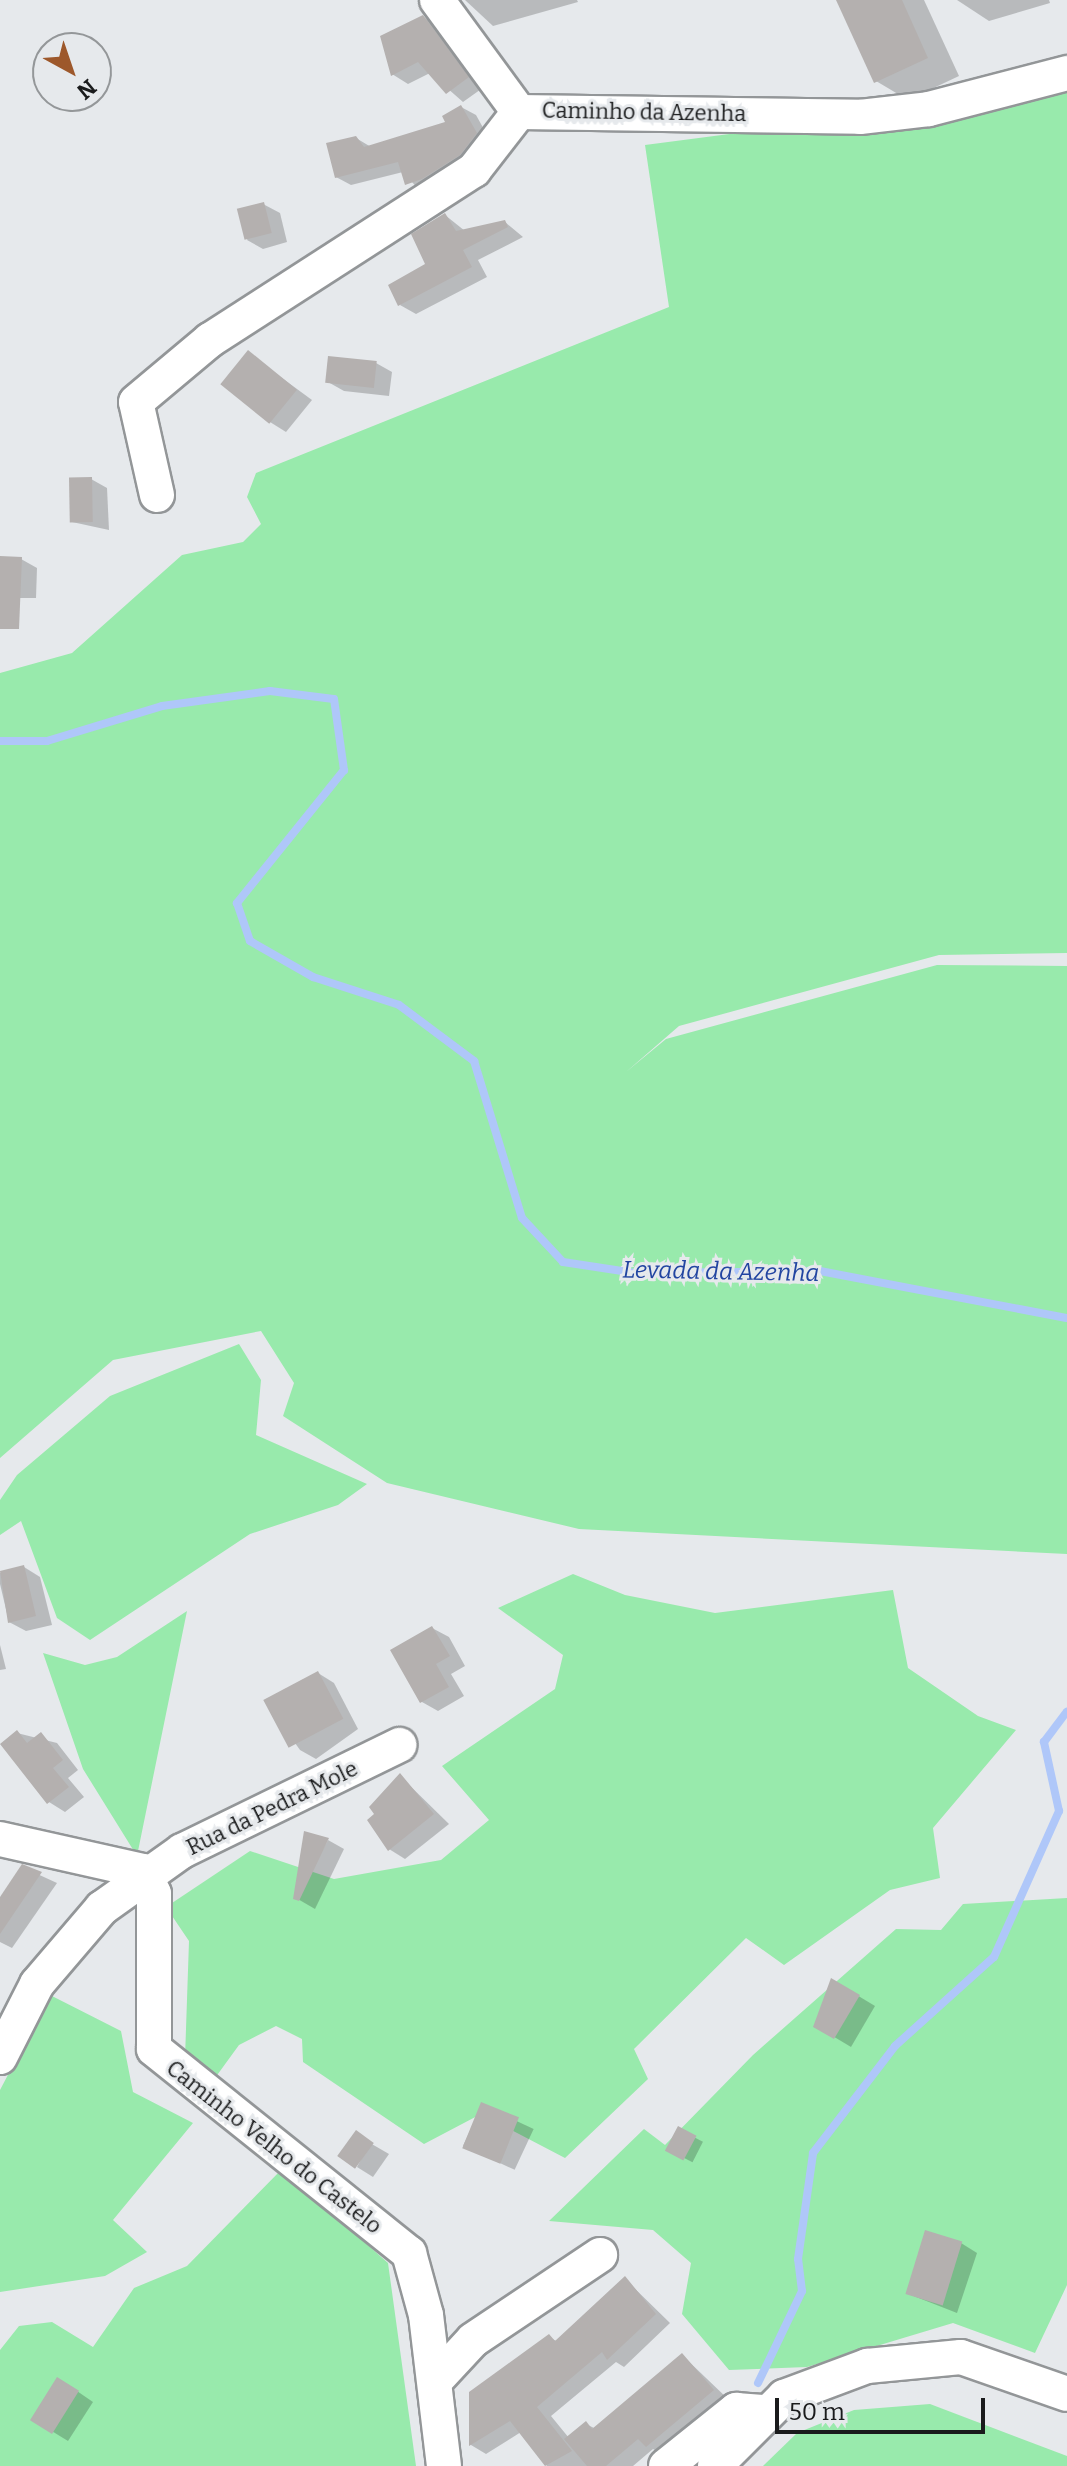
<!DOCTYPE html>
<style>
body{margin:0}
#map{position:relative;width:1067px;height:2466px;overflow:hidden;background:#e6e9ec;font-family:Bitter,serif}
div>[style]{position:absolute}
.green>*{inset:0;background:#98eaac}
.shadow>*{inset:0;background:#0003;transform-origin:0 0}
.stream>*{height:8px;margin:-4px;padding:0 4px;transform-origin:4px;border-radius:4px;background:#afc7f9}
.building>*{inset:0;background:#b4b0af;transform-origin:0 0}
.roads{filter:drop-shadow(2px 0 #939698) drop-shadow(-2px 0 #939698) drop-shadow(0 2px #939698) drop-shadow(0 -2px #939698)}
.minor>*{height:34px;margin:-17px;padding:0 17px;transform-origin:17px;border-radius:17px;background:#fff}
span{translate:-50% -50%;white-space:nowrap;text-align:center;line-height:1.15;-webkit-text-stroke:6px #e6e9ec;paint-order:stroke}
.street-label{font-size:22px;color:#1a1b1c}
.water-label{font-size:24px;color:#2245a1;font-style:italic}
.north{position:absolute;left:32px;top:32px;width:80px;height:80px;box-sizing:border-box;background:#e6e9ec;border:2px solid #949799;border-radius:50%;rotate:140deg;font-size:22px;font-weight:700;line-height:32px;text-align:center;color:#1a1b1c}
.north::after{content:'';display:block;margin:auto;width:28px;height:36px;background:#9d582b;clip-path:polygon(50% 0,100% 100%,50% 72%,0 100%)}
.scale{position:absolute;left:775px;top:2398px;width:210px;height:36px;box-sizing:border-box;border:4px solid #1a1b1c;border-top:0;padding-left:10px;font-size:24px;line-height:28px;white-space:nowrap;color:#1a1b1c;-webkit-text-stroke:6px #e6e9ec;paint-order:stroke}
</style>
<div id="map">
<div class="green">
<i style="clip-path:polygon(1067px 90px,1067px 953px,939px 955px,679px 1026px,626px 1072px,666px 1039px,937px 965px,1067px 966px,1067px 1554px,579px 1529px,387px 1483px,283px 1416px,294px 1383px,261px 1331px,113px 1360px,0 1458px,0 673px,72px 653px,182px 555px,243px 542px,261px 524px,247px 497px,256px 473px,669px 307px,645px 145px)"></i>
<i style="clip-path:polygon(239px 1344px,261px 1380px,256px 1435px,367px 1484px,338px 1505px,250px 1534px,90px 1640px,57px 1618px,21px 1521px,0 1535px,0 1500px,17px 1475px,110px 1396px)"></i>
<i style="clip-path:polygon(573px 1574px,625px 1595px,715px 1613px,893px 1590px,908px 1668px,978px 1716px,1016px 1730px,933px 1828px,940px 1878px,890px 1890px,784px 1965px,746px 1938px,634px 2049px,648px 2079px,565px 2158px,481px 2114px,424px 2144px,303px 2062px,302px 2039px,276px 2026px,239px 2045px,215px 2078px,185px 2058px,189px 1941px,166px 1907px,250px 1851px,334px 1879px,441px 1860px,489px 1820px,442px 1766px,555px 1689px,563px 1655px,498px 1608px)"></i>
<i style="clip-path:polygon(187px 1611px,137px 1856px,83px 1769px,43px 1653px,85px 1665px,117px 1657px)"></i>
<i style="clip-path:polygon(1067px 1898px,1067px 2285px,1035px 2353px,953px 2323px,807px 2367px,729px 2370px,682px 2314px,691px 2263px,653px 2230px,549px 2221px,644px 2129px,665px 2145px,753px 2055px,896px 1929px,941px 1930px,963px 1904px)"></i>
<i style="clip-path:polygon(50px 1995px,121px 2031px,133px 2092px,193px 2123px,113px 2220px,147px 2252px,105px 2276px,0 2292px,0 2090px)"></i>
<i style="clip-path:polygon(282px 2169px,388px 2263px,416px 2466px,0 2466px,0 2350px,19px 2326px,52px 2322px,93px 2347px,134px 2288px,187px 2266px)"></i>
<i style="clip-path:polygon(930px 2404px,1067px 2456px,1067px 2466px,763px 2466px,797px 2433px,854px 2410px)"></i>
</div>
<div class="shadow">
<i style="clip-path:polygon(465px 0,577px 0,578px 2px,493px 26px)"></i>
<i style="clip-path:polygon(839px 0,924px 0,959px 76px,908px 100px,876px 81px)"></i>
<i style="clip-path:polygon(957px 0,1049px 0,1050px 3px,989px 21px)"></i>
<i style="clip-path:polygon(423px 17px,440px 27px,484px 87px,463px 102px,430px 73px,408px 84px,392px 74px)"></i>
<i style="clip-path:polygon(461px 107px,476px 115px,491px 142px,421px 192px,403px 172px,351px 185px,336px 177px,356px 138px,371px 147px,448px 123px)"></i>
<i style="clip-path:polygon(263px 204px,280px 213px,287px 242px,263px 249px,247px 240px)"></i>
<i style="clip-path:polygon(445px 215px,465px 231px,505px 222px,523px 237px,478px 260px,487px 277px,416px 314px,400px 305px,428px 265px)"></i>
<i style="clip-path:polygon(248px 353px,312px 400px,286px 432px,270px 422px)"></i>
<i style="clip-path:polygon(376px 363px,392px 372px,389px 396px,344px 391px,328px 382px)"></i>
<i style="clip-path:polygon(91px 479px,107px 488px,109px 530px,72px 522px)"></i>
<i style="clip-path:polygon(21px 559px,37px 568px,36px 598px,17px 598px)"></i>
<i style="clip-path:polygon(24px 1567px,40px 1577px,52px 1625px,26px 1631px,9px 1622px,0 1584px,0 1573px)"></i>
<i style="clip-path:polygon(432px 1628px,449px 1637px,465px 1666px,451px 1674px,464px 1696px,438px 1711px,422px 1702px)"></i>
<i style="clip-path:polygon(0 1645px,6px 1669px,0 1670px)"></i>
<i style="clip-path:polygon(318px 1673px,334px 1683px,358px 1729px,316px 1759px,300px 1750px,270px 1708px)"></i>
<i style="clip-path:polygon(17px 1733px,57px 1743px,78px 1770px,68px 1778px,84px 1797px,65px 1812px,49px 1802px)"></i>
<i style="clip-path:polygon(400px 1776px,449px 1824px,405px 1859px,389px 1849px,377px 1814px)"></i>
<i style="clip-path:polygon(328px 1840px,344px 1849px,315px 1909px,296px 1898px)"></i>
<i style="clip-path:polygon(22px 1867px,57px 1883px,12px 1948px,0 1942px,0 1900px)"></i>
<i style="clip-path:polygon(832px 1980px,875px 2006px,851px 2047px,816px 2026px)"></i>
<i style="left:482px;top:2105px;width:57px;height:45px;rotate:25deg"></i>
<i style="left:678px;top:2129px;width:28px;height:23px;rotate:27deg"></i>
<i style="clip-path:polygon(370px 2143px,389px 2154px,373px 2177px,357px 2167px)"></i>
<i style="clip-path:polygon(961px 2243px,977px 2253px,957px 2313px,906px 2293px)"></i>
<i style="clip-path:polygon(625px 2279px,670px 2323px,624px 2367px,616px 2362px,551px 2416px,569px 2438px,586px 2424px,596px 2429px,682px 2355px,729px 2400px,664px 2455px,653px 2449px,633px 2466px,547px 2466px,521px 2432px,486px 2454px,471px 2445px,471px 2393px,549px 2337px,558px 2342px)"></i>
<i style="clip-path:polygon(74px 2389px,93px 2402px,68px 2441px,32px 2419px)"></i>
</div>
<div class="stream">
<i style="left:0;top:741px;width:47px"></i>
<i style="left:47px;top:741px;width:120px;rotate:-16.9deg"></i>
<i style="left:162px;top:706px;width:109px;rotate:-7.9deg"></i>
<i style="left:270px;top:691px;width:64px;rotate:7.1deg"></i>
<i style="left:334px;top:699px;width:72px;rotate:82deg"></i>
<i style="left:344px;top:770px;width:171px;rotate:128.8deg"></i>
<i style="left:237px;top:903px;width:40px;rotate:71.1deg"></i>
<i style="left:250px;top:941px;width:73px;rotate:29.7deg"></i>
<i style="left:313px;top:977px;width:90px;rotate:18deg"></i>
<i style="left:399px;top:1005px;width:94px;rotate:36.7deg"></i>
<i style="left:474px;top:1061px;width:164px;rotate:73deg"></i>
<i style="left:522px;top:1218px;width:60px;rotate:47deg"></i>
<i style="left:563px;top:1262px;width:73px;rotate:8.7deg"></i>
<i style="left:635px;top:1273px;width:185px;rotate:-0.6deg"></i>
<i style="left:820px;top:1271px;width:251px;rotate:10.8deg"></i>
<i style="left:758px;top:2383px;width:102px;rotate:-64.4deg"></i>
<i style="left:802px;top:2291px;width:32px;rotate:-97deg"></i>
<i style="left:798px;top:2259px;width:107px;rotate:-81.9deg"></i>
<i style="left:813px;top:2153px;width:135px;rotate:-52.5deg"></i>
<i style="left:895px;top:2046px;width:133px;rotate:-42deg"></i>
<i style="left:994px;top:1957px;width:160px;rotate:-66deg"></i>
<i style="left:1059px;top:1811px;width:71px;rotate:-102.3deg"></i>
<i style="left:1044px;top:1742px;width:38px;rotate:-53deg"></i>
</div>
<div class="building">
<i style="clip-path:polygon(836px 0,902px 0,928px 58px,874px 83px)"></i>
<i style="clip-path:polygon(423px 15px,469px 77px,446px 94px,418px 62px,391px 76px,380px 36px)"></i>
<i style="clip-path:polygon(461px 105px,477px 133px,460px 155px,422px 179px,405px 185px,398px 162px,335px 178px,326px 143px,356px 136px,364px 147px,445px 122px,442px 116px)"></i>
<i style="left:264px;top:202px;width:32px;height:28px;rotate:76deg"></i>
<i style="clip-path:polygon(445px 213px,456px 231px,505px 220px,508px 227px,463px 250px,472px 267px,398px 306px,388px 285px,425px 264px,411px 234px)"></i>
<i style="left:248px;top:350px;width:63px;height:44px;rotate:39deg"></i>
<i style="left:328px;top:356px;width:49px;height:27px;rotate:6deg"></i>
<i style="left:92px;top:477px;width:45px;height:23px;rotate:89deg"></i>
<i style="clip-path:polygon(0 556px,22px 557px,19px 629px,0 629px)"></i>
<i style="clip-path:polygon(24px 1565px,36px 1616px,8px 1623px,0 1571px)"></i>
<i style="clip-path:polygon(432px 1626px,450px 1656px,436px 1664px,449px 1687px,420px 1703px,390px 1650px)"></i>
<i style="left:318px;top:1671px;width:54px;height:62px;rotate:62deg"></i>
<i style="clip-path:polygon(17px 1730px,27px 1743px,41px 1732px,63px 1760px,53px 1768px,69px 1787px,47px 1804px,0 1744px)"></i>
<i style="clip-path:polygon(400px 1773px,434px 1814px,388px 1851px,367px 1820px,374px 1814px,369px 1807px)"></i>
<i style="clip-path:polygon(304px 1831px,329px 1838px,299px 1901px,293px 1899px)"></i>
<i style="clip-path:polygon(22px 1864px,42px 1872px,0 1934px,0 1897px)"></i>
<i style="clip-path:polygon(831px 1978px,860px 1995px,834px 2039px,813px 2027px)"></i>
<i style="left:481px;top:2102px;width:41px;height:50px;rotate:22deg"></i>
<i style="left:678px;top:2126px;width:21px;height:28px;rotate:28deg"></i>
<i style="left:356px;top:2130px;width:22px;height:32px;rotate:36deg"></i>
<i style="left:925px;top:2230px;width:39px;height:67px;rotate:17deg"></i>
<i style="clip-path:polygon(625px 2276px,656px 2314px,607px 2360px,602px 2352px,537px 2407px,572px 2451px,545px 2466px,510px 2421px,469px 2446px,469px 2392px,549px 2334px,555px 2341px)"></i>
<i style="clip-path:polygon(682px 2353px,714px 2390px,646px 2447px,638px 2439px,606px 2466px,587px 2466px,564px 2439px,586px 2421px,592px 2429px)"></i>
<i style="left:57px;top:2377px;width:26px;height:51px;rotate:32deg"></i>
</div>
<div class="roads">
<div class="minor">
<i style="left:437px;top:0;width:139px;rotate:53.8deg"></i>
<i style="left:519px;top:112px;width:341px;rotate:0.8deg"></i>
<i style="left:860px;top:117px;width:69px;rotate:-6.6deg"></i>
<i style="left:929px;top:109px;width:143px;rotate:-14.6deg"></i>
<i style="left:157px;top:495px;width:95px;rotate:-102.7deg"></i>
<i style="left:136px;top:402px;width:97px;rotate:-40deg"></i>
<i style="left:210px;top:340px;width:314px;rotate:-32.8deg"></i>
<i style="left:474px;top:170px;width:73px;rotate:-52.2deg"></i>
<i style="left:0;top:1839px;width:147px;rotate:12.6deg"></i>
<i style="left:143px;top:1871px;width:25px;rotate:64deg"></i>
<i style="left:154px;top:1894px;width:155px;rotate:90deg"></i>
<i style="left:154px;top:2049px;width:327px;rotate:38.7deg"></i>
<i style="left:409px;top:2253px;width:64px;rotate:74.7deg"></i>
<i style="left:426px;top:2315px;width:152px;rotate:83.2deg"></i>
<i style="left:0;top:2057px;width:82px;rotate:-63.1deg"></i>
<i style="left:37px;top:1984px;width:100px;rotate:-49.5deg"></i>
<i style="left:102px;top:1908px;width:98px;rotate:-35.5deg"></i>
<i style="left:182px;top:1851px;width:242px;rotate:-26deg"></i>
<i style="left:436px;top:2380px;width:54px;rotate:-47.2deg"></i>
<i style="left:473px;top:2340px;width:153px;rotate:-33.8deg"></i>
<i style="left:666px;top:2466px;width:90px;rotate:-38.7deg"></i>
<i style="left:736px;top:2410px;width:30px;rotate:4deg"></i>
<i style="left:715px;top:2466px;width:98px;rotate:-45deg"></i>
<i style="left:784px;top:2397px;width:89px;rotate:-20.5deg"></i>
<i style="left:867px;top:2366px;width:94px;rotate:-5.5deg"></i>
<i style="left:961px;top:2357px;width:112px;rotate:19.2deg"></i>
</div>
</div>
<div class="street-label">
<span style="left:644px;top:112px;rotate:1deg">Caminho da Azenha</span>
<span style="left:272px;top:1808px;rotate:-26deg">Rua da Pedra Mole</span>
<span style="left:274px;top:2147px;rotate:38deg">Caminho Velho do Castelo</span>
</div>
<div class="water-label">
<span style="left:721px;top:1272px;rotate:1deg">Levada da Azenha</span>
</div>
<div class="north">N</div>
<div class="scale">50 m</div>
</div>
